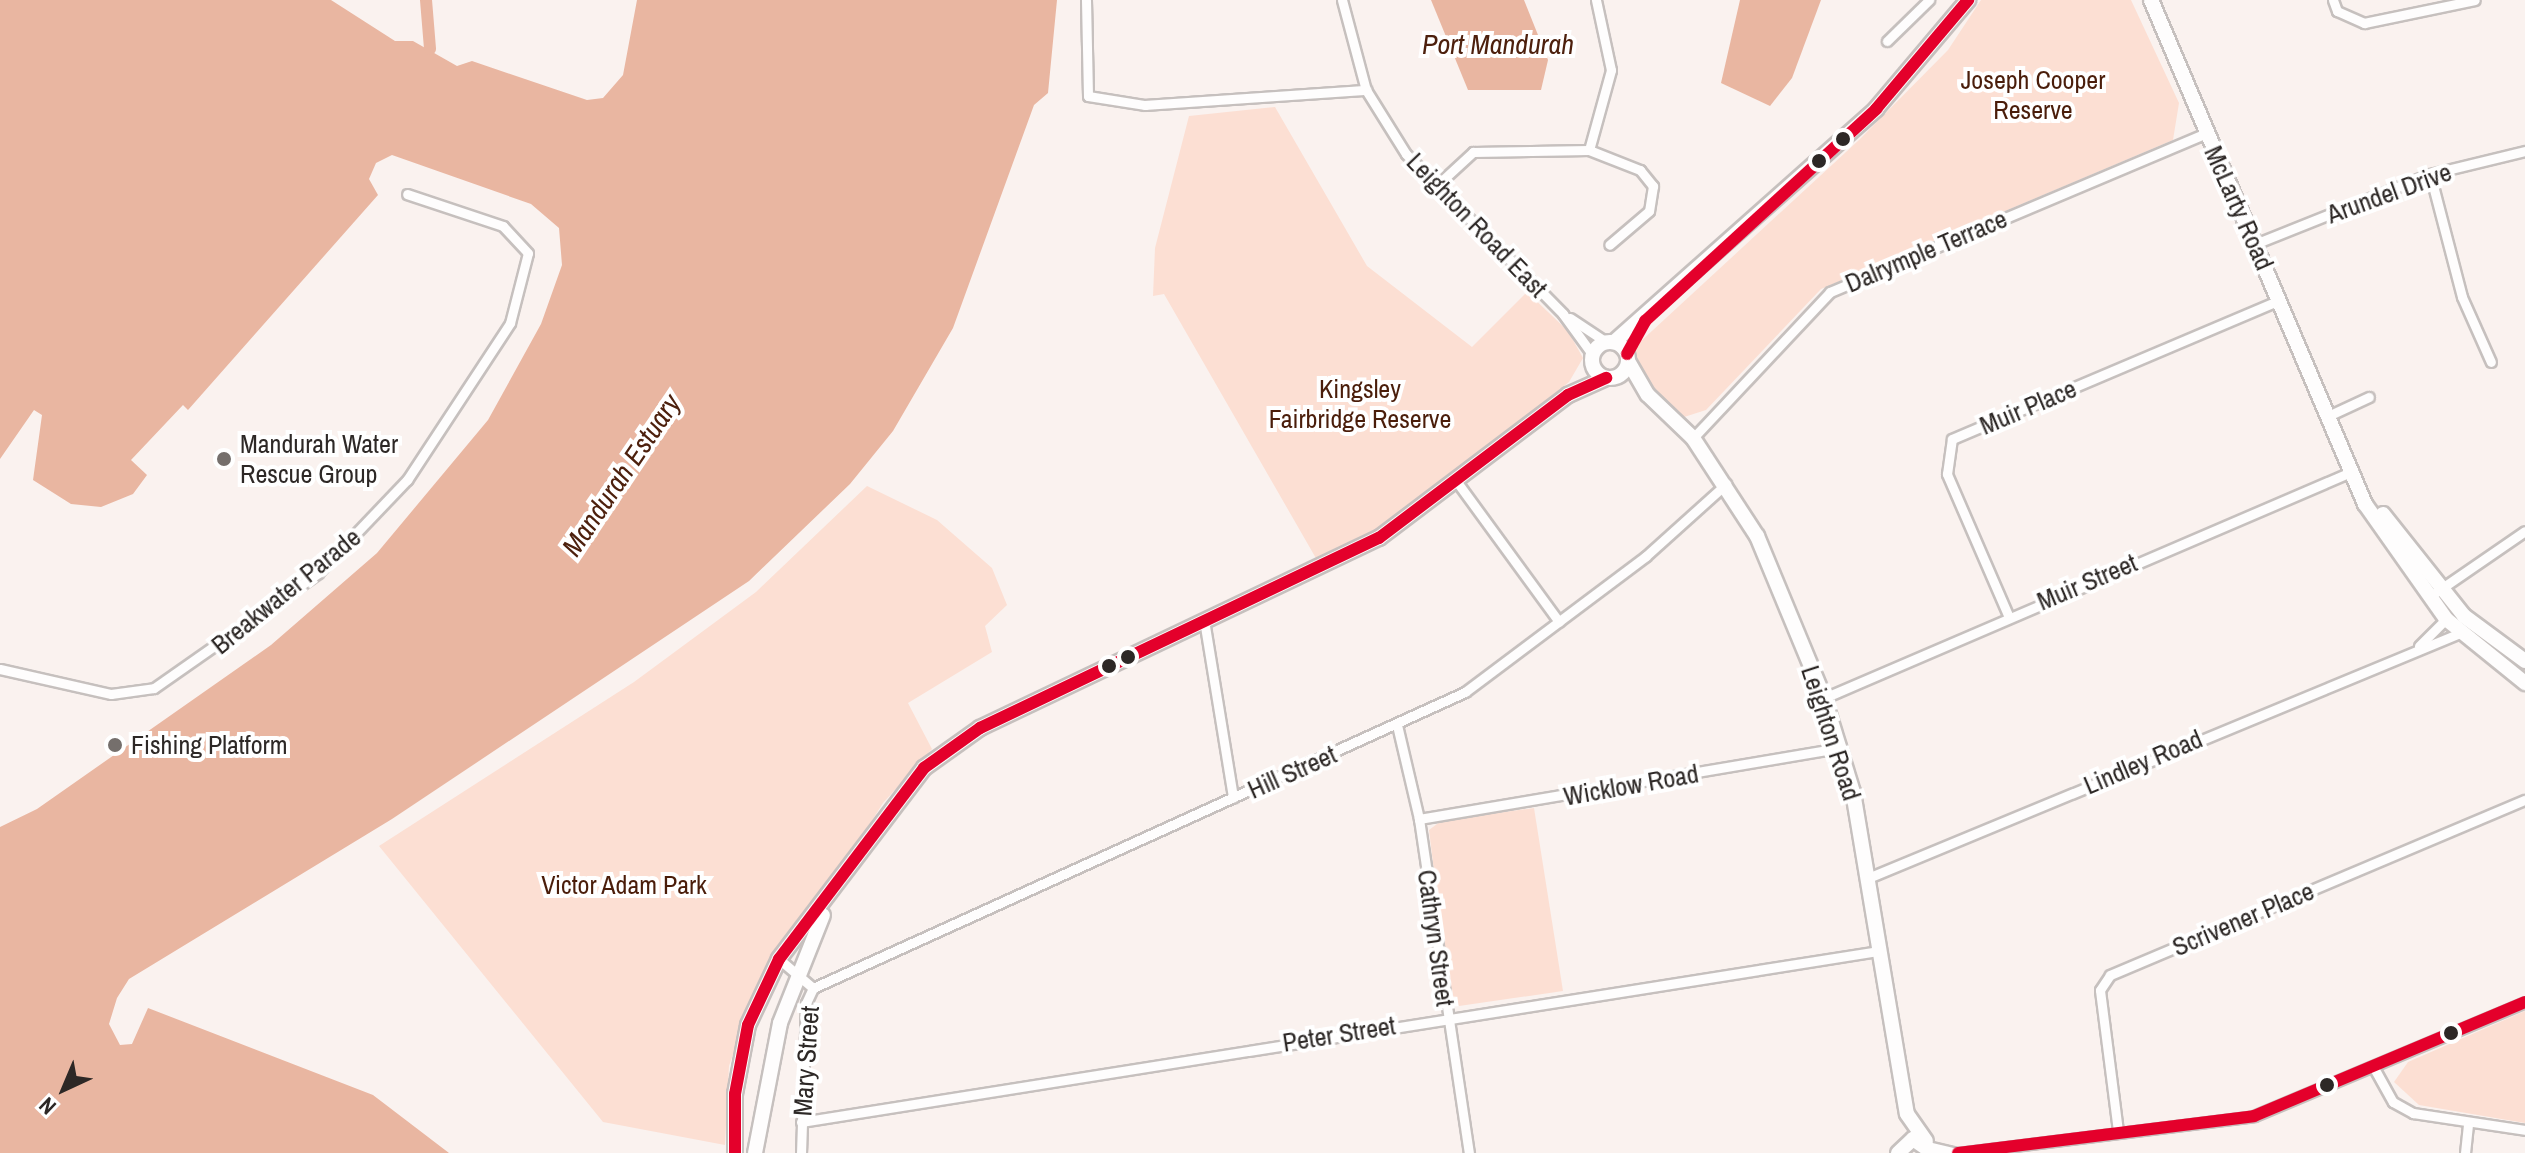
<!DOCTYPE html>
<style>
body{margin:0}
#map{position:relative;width:2525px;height:1153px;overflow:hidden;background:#faf2ef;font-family:"Archivo Narrow",sans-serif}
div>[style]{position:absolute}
.green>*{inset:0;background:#fcdfd3}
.water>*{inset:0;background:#e9b6a1}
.canal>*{height:12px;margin:-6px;padding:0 6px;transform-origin:6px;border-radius:6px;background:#e9b6a1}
.roads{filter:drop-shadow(2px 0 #c6c0be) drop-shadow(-2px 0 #c6c0be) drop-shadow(0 2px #c6c0be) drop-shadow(0 -2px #c6c0be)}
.street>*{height:9px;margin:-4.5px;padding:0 4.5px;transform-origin:4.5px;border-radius:4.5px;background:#fefdfd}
.secondary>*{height:14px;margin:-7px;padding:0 7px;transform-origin:7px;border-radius:7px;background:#fefdfd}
.secondary>.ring{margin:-7px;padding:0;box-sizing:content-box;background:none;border:14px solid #fefdfd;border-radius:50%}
.bus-1>*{height:12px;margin:-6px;padding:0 6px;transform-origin:6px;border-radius:6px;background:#e4002b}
.dots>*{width:22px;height:22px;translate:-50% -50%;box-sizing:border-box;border:4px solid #fff;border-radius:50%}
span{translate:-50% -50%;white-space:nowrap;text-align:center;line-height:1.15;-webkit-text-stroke:8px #fff;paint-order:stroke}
.park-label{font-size:26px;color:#4a1d0a}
.street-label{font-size:26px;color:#2d2826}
.poi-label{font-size:26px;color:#2d2826}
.left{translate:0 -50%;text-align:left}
.water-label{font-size:28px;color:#4d200d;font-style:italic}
.north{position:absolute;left:24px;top:1049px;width:80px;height:80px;-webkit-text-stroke:6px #fff;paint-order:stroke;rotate:224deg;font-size:22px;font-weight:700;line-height:32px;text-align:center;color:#2d2826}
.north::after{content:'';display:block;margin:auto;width:28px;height:36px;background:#2d2826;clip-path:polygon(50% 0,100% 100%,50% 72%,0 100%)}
</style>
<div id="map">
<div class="green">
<i style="clip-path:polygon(1981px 0,2131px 0,2179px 103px,2173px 140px,1821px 289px,1706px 410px,1681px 418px,1639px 377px,1632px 356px,1640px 342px,1859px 140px,1948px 50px)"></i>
<i style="clip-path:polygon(1275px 107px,1367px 266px,1472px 347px,1527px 292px,1568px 331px,1583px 358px,1569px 382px,1467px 465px,1398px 518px,1317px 560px,1164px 294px,1153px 296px,1155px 248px,1189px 116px)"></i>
<i style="clip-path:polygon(867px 486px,937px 520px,992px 568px,1007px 605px,985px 626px,992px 652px,908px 703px,932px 749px,883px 803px,743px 1025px,729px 1066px,725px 1145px,603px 1122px,379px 846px,634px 682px,756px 592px)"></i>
<i style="clip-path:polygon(1534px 808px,1563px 991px,1459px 1006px,1449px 994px,1429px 830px,1441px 821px)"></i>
<i style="clip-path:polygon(2525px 1011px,2525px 1123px,2419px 1105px,2394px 1082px,2408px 1062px)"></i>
</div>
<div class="water">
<i style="clip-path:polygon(0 0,331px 0,395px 41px,413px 41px,457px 66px,472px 61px,587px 100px,603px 98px,623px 75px,637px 0,1057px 0,1048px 93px,1034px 105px,953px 328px,893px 431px,850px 484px,749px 581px,392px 819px,129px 979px,117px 998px,109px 1024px,120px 1045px,132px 1044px,148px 1008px,373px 1095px,449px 1153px,0 1153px,0 827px,37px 809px,271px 645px,377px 553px,488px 420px,541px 324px,562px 265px,559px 228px,531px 204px,392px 155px,376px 163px,369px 179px,378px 195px,188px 410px,183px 405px,131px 460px,147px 475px,133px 494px,101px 507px,71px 504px,33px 480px,42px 415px,34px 410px,0 459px)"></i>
<i style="clip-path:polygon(1431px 0,1524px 0,1548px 60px,1541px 90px,1468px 90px)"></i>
<i style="clip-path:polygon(1740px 0,1821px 0,1792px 78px,1770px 106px,1721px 83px)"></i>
</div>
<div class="canal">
<i style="left:426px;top:0;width:49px;rotate:85.3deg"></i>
</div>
<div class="roads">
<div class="street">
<i style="left:1086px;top:0;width:96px;rotate:88.8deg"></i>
<i style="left:1088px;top:96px;width:58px;rotate:9deg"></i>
<i style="left:1145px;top:105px;width:222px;rotate:-3.9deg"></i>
<i style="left:1342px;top:0;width:93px;rotate:75.1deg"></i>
<i style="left:1366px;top:90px;width:75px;rotate:58deg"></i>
<i style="left:1406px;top:154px;width:224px;rotate:45.5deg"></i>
<i style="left:1563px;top:314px;width:49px;rotate:54.1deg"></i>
<i style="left:2333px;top:0;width:12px;rotate:70deg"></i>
<i style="left:2337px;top:11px;width:30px;rotate:24deg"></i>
<i style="left:2364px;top:23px;width:113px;rotate:-11.7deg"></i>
<i style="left:1887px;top:41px;width:59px;rotate:-44.3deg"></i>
<i style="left:1589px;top:150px;width:83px;rotate:-74.6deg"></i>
<i style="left:1611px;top:70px;width:72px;rotate:-102.1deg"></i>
<i style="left:2430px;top:174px;width:127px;rotate:75.4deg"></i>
<i style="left:2462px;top:297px;width:71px;rotate:66deg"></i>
<i style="left:1435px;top:187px;width:52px;rotate:-42.6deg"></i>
<i style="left:1473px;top:152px;width:116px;rotate:-1deg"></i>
<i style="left:1589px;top:150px;width:55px;rotate:21.4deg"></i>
<i style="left:1640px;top:170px;width:21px;rotate:51deg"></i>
<i style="left:1653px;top:186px;width:25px;rotate:99deg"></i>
<i style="left:1649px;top:211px;width:52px;rotate:139.6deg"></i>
<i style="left:2255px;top:244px;width:188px;rotate:-21.8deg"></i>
<i style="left:2430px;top:174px;width:98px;rotate:-13.6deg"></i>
<i style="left:1570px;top:318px;width:43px;rotate:33.7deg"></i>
<i style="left:2328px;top:416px;width:45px;rotate:-24.9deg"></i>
<i style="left:1693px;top:438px;width:200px;rotate:-46.8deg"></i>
<i style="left:1830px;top:292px;width:408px;rotate:-22.9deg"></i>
<i style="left:1457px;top:482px;width:173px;rotate:53.9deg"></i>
<i style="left:2429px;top:597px;width:116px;rotate:-34.5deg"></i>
<i style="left:2008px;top:615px;width:154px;rotate:-113.4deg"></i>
<i style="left:1947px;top:474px;width:35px;rotate:-82deg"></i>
<i style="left:1952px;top:439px;width:355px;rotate:-23deg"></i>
<i style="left:1204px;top:620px;width:180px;rotate:80.7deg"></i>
<i style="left:2419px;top:646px;width:38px;rotate:-45deg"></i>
<i style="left:0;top:669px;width:114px;rotate:12.7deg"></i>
<i style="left:111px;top:694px;width:43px;rotate:-7.9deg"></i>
<i style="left:154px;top:688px;width:200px;rotate:-35deg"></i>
<i style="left:318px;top:573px;width:129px;rotate:-46.3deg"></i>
<i style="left:407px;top:480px;width:188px;rotate:-56.7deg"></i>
<i style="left:510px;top:323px;width:72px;rotate:-75.6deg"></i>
<i style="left:528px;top:253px;width:37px;rotate:-133deg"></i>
<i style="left:503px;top:226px;width:101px;rotate:-161.6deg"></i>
<i style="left:1824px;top:698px;width:576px;rotate:-23.22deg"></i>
<i style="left:1397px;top:725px;width:97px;rotate:76.8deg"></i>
<i style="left:1419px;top:819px;width:338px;rotate:81.5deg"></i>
<i style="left:1419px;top:819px;width:428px;rotate:-9.6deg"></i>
<i style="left:1868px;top:878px;width:641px;rotate:-22.48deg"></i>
<i style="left:779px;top:959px;width:45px;rotate:40.5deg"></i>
<i style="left:813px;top:988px;width:17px;rotate:115deg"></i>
<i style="left:806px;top:1003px;width:150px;rotate:91.9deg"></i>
<i style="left:813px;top:988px;width:716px;rotate:-24.42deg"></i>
<i style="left:1465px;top:692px;width:226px;rotate:-36.9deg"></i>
<i style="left:1646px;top:556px;width:108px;rotate:-42deg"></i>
<i style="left:2374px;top:1068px;width:39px;rotate:61deg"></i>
<i style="left:2393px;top:1102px;width:23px;rotate:29deg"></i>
<i style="left:2413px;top:1113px;width:113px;rotate:8.6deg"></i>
<i style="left:801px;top:1122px;width:1090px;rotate:-9.02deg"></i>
<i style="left:2118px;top:1131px;width:142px;rotate:-97.3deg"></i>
<i style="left:2100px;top:990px;width:18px;rotate:-56deg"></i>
<i style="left:2110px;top:975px;width:450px;rotate:-22.9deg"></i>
<i style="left:1931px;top:1147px;width:26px;rotate:13deg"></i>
<i style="left:1958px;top:1153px;width:298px;rotate:-7.1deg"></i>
<i style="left:2254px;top:1116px;width:294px;rotate:-22.8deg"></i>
<i style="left:2465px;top:1153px;width:30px;rotate:-84deg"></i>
</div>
<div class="secondary">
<i style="left:2151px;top:0;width:548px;rotate:66.99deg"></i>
<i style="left:2365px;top:504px;width:141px;rotate:54.8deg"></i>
<i style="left:2446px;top:619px;width:102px;rotate:39deg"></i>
<i class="ring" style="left:1592px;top:342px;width:22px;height:22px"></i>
<i style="left:1614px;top:342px;width:351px;rotate:-41.6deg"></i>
<i style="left:1876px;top:109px;width:143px;rotate:-49.8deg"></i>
<i style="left:1628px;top:361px;width:39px;rotate:60deg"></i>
<i style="left:1648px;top:395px;width:62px;rotate:43.7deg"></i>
<i style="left:1693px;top:438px;width:117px;rotate:56.9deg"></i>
<i style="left:1757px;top:536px;width:175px;rotate:67.5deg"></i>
<i style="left:1824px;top:698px;width:98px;rotate:72.9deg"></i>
<i style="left:1853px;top:792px;width:326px;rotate:80.5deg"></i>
<i style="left:1907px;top:1114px;width:33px;rotate:55deg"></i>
<i style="left:2383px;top:514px;width:130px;rotate:51.5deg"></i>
<i style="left:2464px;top:616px;width:76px;rotate:36.4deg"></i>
<i style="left:735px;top:1153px;width:59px;rotate:-90deg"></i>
<i style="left:735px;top:1094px;width:70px;rotate:-79.3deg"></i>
<i style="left:748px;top:1025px;width:73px;rotate:-64.8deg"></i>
<i style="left:779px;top:959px;width:240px;rotate:-52.8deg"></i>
<i style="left:924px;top:768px;width:69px;rotate:-35.5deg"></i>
<i style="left:980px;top:728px;width:442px;rotate:-25.5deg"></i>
<i style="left:1379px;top:538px;width:237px;rotate:-37.1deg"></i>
<i style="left:1568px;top:395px;width:42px;rotate:-24.1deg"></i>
<i style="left:755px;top:1153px;width:132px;rotate:-79.1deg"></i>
<i style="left:780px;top:1023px;width:116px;rotate:-68.3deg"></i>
<i style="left:1898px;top:1153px;width:21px;rotate:-43deg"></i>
<i style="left:1913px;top:1139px;width:24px;rotate:35deg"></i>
</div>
</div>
<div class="bus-1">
<i style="left:1627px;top:354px;width:38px;rotate:-61deg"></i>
<i style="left:1645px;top:321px;width:314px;rotate:-42.5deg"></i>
<i style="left:1876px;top:109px;width:143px;rotate:-49.8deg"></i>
<i style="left:735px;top:1153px;width:59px;rotate:-90deg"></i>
<i style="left:735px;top:1094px;width:70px;rotate:-79.3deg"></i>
<i style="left:748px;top:1025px;width:73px;rotate:-64.8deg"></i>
<i style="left:779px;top:959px;width:240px;rotate:-52.8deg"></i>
<i style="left:924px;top:768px;width:69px;rotate:-35.5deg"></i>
<i style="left:980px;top:728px;width:442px;rotate:-25.5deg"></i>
<i style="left:1379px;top:538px;width:237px;rotate:-37.1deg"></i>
<i style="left:1568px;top:395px;width:42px;rotate:-24.1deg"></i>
<i style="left:1958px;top:1153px;width:298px;rotate:-7.1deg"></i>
<i style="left:2254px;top:1116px;width:294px;rotate:-22.8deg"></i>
</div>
<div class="dots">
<i style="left:1843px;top:139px;background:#2d2826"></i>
<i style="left:1819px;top:161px;background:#2d2826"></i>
<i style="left:224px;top:459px;background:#756f6c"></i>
<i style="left:1128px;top:657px;background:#2d2826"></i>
<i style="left:1109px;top:666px;background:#2d2826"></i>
<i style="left:115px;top:745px;background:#756f6c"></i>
<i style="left:2451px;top:1033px;background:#2d2826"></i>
<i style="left:2327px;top:1085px;background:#2d2826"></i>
</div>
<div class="park-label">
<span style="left:2033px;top:95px">Joseph Cooper<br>Reserve</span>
<span style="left:1360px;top:404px">Kingsley<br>Fairbridge Reserve</span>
<span style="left:624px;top:885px">Victor Adam Park</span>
</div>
<div class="street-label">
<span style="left:2389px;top:193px;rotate:-20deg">Arundel Drive</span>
<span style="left:2239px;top:208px;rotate:66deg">McLarty Road</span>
<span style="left:1477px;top:225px;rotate:46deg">Leighton Road East</span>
<span style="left:1926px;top:251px;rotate:-23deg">Dalrymple Terrace</span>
<span style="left:2028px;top:407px;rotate:-23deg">Muir Place</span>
<span style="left:2087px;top:582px;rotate:-23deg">Muir Street</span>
<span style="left:286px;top:591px;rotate:-39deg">Breakwater Parade</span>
<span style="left:1831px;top:733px;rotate:72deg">Leighton Road</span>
<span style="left:2143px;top:762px;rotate:-23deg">Lindley Road</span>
<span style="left:1292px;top:772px;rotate:-24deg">Hill Street</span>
<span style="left:1631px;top:785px;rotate:-10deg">Wicklow Road</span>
<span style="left:2243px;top:919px;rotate:-23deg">Scrivener Place</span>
<span style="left:1436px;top:938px;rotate:82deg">Cathryn Street</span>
<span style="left:1339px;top:1034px;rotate:-9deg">Peter Street</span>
<span style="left:806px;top:1061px;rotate:-86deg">Mary Street</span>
</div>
<div class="poi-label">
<span class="left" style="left:240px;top:459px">Mandurah Water<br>Rescue Group</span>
<span class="left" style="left:131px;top:745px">Fishing Platform</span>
</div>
<div class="water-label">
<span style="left:1498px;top:44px">Port Mandurah</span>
<span style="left:621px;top:475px;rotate:-56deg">Mandurah Estuary</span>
</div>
<div class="north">N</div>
</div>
